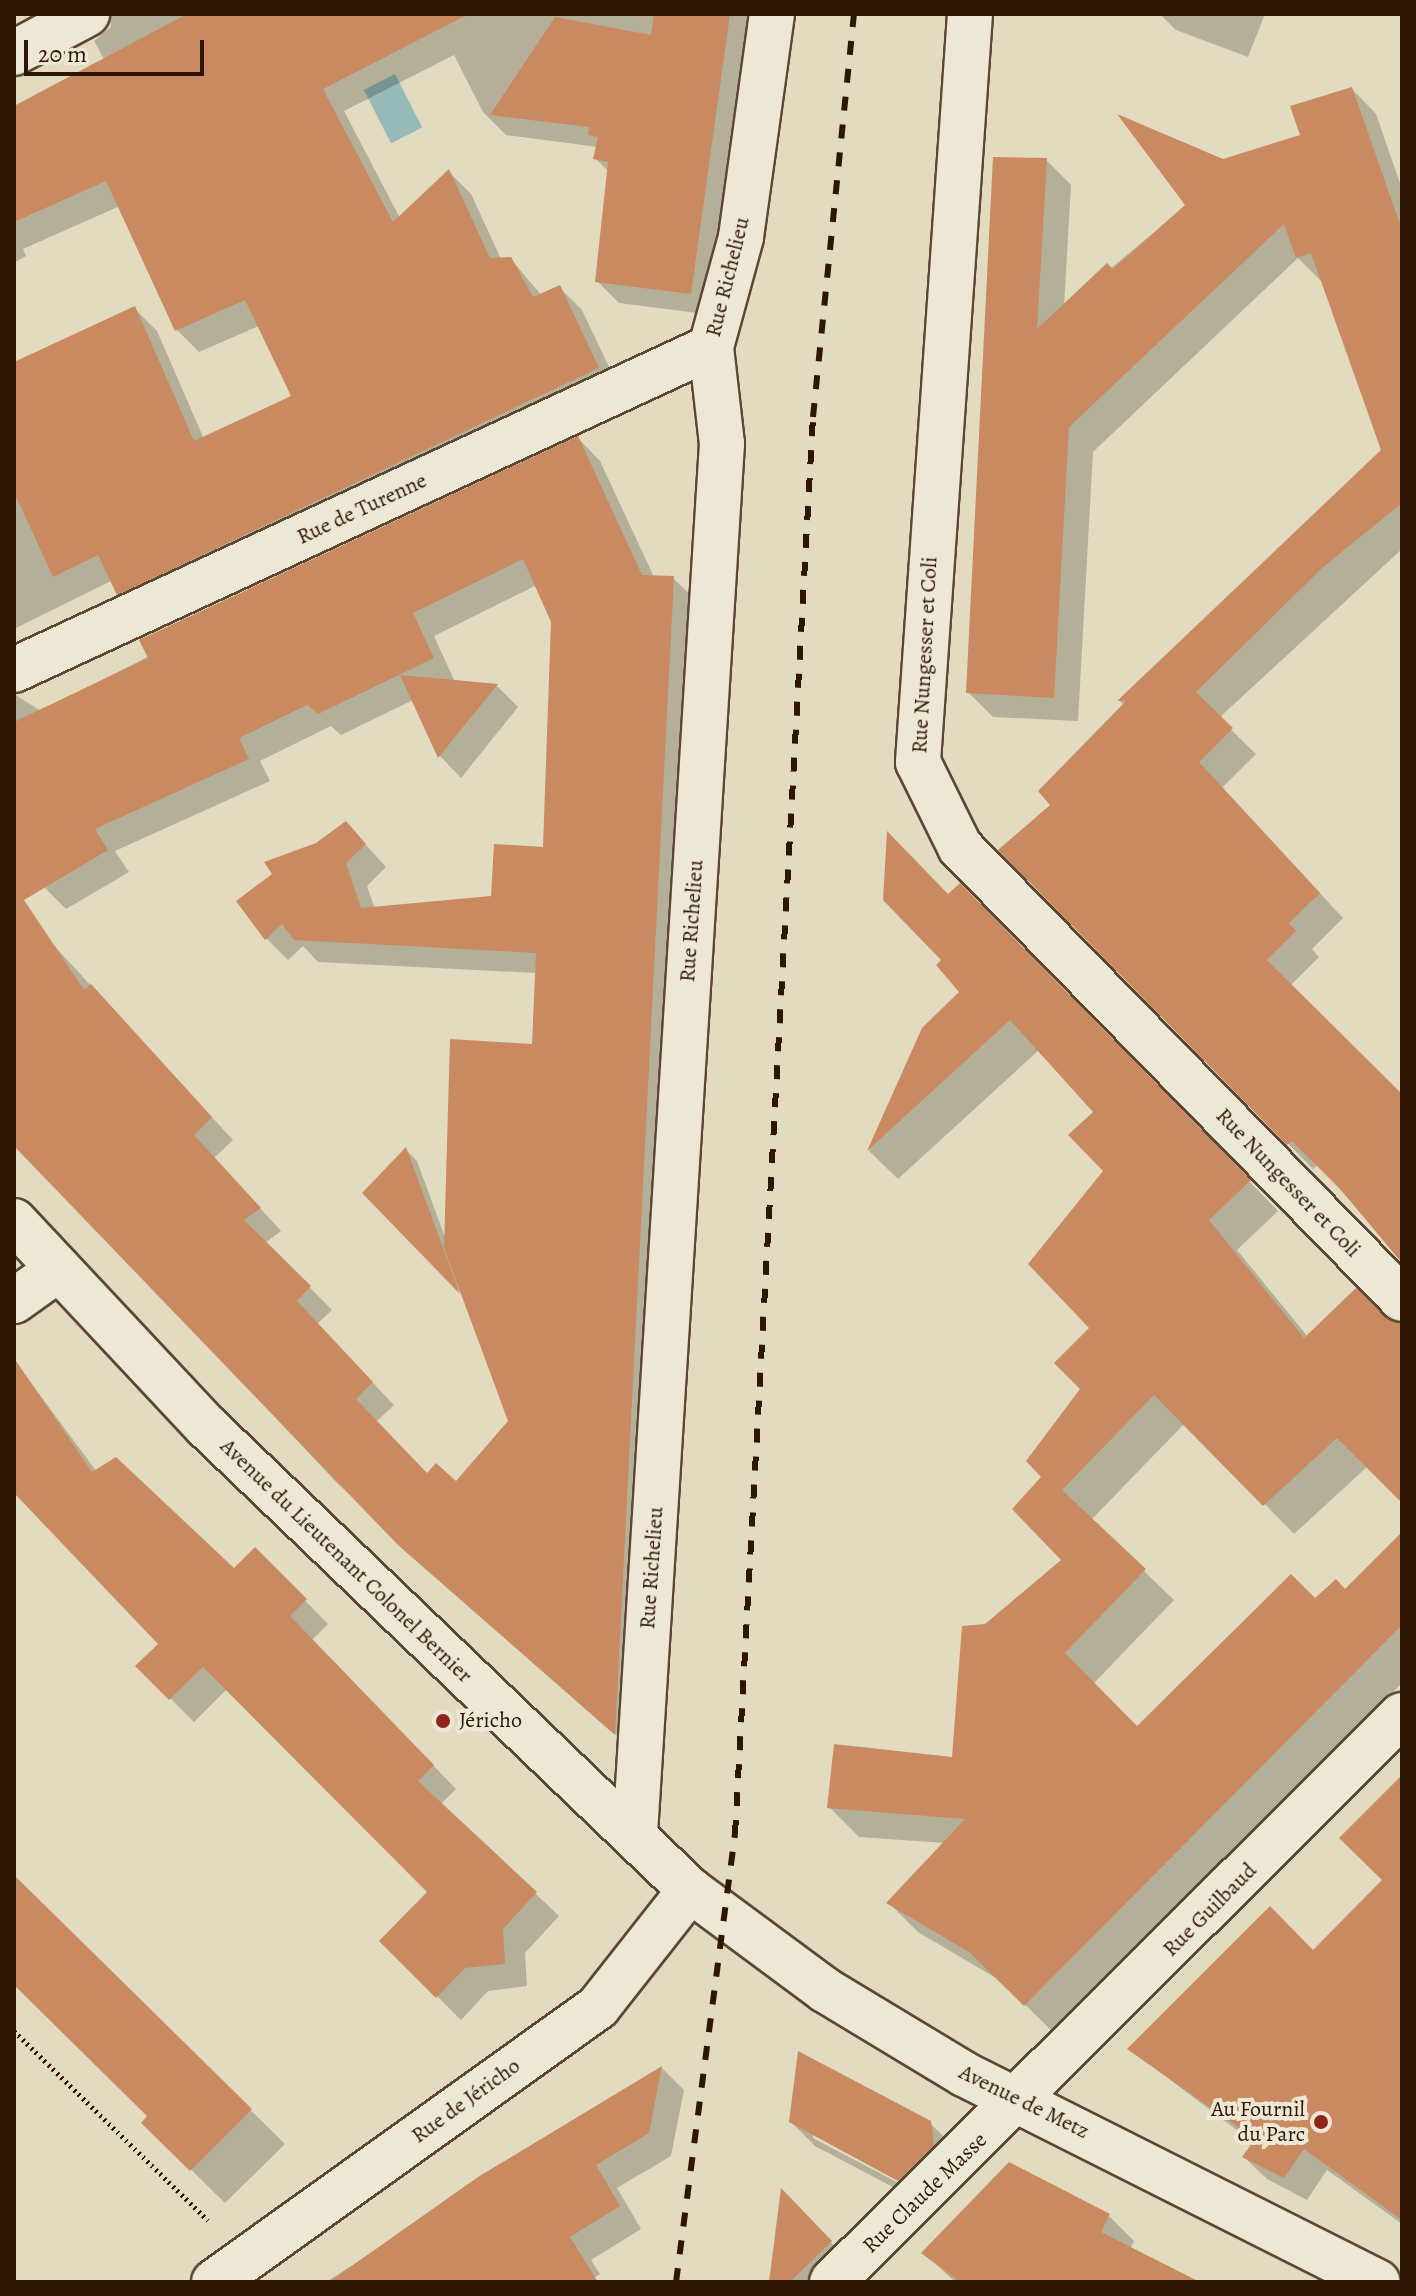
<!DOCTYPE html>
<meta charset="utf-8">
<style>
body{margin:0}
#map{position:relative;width:1416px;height:2296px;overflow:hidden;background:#e2dbbf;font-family:Alegreya,serif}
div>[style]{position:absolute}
.water>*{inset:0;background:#95bab7;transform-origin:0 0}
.shadow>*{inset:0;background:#0003}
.building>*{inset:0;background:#c98a61}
.path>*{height:5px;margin-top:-2.5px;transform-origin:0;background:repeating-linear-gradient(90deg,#2f1604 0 2px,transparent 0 6px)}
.roads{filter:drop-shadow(2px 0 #5c4733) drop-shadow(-2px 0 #5c4733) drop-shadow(0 2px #5c4733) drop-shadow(0 -2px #5c4733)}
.street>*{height:44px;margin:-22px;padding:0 22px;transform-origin:22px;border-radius:22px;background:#ece8d5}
.secondary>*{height:44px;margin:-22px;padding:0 22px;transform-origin:22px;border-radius:22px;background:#ece8d5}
.rail>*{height:6px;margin-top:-3px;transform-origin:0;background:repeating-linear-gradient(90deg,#2f1604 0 14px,transparent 0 28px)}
.dots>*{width:22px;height:22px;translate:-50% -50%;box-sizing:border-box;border:4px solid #ece8d5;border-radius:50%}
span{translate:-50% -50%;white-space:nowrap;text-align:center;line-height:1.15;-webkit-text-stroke:8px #ece8d5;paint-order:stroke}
.street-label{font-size:22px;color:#2f1604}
.poi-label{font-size:22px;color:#2f1604}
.left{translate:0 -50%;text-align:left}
.right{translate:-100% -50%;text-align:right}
.frame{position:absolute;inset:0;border:16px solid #2f1604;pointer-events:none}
.scale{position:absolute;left:24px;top:40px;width:180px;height:36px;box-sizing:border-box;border:4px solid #2f1604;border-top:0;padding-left:10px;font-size:24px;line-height:28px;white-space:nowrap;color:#2f1604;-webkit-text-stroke:6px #ece8d5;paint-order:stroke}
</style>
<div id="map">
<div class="water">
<i style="left:395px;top:74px;width:60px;height:35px;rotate:63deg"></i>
</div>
<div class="shadow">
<i style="clip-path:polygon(111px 14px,755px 14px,713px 315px,619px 303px,597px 281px,609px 172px,595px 158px,598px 147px,506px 135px,483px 112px,454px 55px,344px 111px,400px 218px,449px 172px,471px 194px,501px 259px,511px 259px,541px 295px,560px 288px,582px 310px,620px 390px,141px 615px,113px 580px,14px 629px,14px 365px,134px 308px,157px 331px,204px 439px,294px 397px,259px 326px,199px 352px,177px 330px,120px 206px,23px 249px,26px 256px,14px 263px,14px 107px,104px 59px,94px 41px,111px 27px)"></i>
<i style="clip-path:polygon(1160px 14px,1265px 14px,1248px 57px,1176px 30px)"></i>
<i style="clip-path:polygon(1352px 89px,1376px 114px,1402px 189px,1402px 549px,1219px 718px,1256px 754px,1222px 788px,1343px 918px,1312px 949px,1319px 957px,1290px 986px,1402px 1101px,1402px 1260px,1318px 1164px,1313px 1169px,1001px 850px,1053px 805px,1125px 706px,1120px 701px,1384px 450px,1322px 282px,1298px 258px,1093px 452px,1078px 721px,993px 717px,968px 692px,1046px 160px,1071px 185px,1064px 307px,1187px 205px,1223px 162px,1303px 137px)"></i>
<i style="clip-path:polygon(578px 438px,600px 461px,654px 577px,673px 578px,696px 600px,637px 1754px,336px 1482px,14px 1138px,14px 956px,48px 939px,233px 1140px,214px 1158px,281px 1231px,265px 1243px,332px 1310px,317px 1324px,394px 1405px,376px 1422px,427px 1476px,456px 1484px,511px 1421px,463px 1294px,364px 1193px,406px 1150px,417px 1161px,446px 1240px,534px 1046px,537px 973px,318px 962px,303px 946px,288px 960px,266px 938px,317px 845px,346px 823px,386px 867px,367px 886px,375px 909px,493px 897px,545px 849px,553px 621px,537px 585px,434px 636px,455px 682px,497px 686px,518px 707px,461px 778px,440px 756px,413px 700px,341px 735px,331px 726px,260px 761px,270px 781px,115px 851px,129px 872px,66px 909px,44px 887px,14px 821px,14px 694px,41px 711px)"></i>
<i style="clip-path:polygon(948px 896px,990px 915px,1278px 1211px,1237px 1250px,1308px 1337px,1402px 1324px,1402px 1500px,1368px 1466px,1294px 1534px,1185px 1423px,1091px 1520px,1174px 1600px,1093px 1684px,1137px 1728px,1315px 1601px,1345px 1591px,1402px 1535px,1402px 1683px,1055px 2034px,1001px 1981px,918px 1932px,889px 1903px,945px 1843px,859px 1837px,829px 1807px,954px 1759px,986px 1626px,1064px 1560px,1043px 1477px,1082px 1389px,1092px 1328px,1106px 1171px,1096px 1112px,1039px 1050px,898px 1179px,869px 1151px,924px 1029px,962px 993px,944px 959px)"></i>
<i style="clip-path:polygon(14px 1360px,97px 1472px,234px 1571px,255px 1550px,328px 1624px,312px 1640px,456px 1789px,441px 1804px,559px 1916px,525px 1953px,527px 1986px,488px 1991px,461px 2020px,382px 1941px,430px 1892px,228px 1688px,194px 1722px,138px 1666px,160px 1644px,14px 1490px)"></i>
<i style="clip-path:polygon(14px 1878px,285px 2144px,225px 2203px,144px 2123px,150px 2116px,14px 1982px)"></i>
<i style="clip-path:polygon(1402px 1931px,1402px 2224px,1327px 2170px,1307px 2200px,1267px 2179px,1244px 2157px,1254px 2143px,1129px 2049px,1313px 1952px)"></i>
<i style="clip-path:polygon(662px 2068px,684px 2090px,671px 2156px,617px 2188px,641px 2229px,591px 2260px,600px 2274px,588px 2282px,326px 2282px)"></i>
<i style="clip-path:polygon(evenodd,791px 2122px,929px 2122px,954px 2147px,923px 2203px,815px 2146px,791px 2122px,813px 2133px,908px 2184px,906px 2187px,813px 2138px,813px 2133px)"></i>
<i style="clip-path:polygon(782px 2192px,842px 2254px,814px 2282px,771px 2282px)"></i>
<i style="clip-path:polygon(1109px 2216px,1134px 2241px,1130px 2249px,1183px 2282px,955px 2282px,924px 2253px)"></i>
</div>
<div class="building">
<i style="clip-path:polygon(187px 14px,469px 14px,323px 89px,393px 222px,449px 169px,490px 258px,511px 257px,533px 297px,560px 285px,599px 368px,117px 595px,98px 555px,53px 577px,14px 492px,14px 362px,135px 306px,194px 441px,291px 396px,245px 300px,175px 331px,106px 181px,14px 222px,14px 106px)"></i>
<i style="clip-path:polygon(654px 14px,730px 14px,691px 294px,595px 282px,608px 162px,593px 159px,598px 137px,588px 135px,589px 127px,490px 115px,555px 17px,651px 35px)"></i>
<i style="clip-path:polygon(1352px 87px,1402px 230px,1402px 503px,1322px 568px,1196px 692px,1233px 728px,1199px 762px,1320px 893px,1289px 923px,1296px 931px,1267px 960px,1402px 1094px,1402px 1263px,1341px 1190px,1292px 1141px,1287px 1145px,998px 850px,1050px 805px,1038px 791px,1126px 701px,1117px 701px,1381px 450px,1311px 253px,1296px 258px,1284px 224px,1069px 427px,1054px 698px,966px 693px,993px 157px,1047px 158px,1037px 329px,1107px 263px,1113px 269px,1185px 205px,1117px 114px,1223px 159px,1300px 135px,1290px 106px)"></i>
<i style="clip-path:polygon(evenodd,578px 436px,642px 575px,674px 576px,615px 1735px,398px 1545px,14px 1146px,14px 722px,148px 658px,139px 640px,578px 436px,523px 559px,551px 622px,543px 847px,494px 844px,491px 896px,361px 908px,346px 863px,366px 844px,346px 821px,316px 843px,264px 862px,272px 874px,236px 901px,265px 940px,282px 924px,294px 940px,536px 953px,532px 1044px,450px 1039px,444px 1248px,508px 1421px,456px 1481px,436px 1463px,427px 1473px,356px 1399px,373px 1382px,297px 1301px,311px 1286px,244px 1220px,261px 1208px,194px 1135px,212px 1117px,91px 984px,84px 990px,24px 900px,108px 850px,95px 829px,249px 759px,239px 738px,307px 705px,318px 714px,434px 658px,413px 613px,523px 559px)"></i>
<i style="clip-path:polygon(400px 675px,498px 684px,438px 758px)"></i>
<i style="clip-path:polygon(887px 831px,948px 894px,960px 883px,1251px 1180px,1209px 1220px,1304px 1338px,1356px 1288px,1402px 1323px,1402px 1503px,1337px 1438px,1263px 1506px,1154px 1395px,1062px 1490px,1146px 1569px,1065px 1653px,1137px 1726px,1291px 1574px,1315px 1598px,1336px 1579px,1345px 1589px,1402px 1532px,1402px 1625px,1024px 2006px,969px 1952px,886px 1903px,965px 1819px,827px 1808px,834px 1744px,952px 1757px,962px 1626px,985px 1624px,1061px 1560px,1012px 1509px,1041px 1477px,1026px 1461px,1080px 1389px,1054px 1363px,1089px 1328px,1028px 1264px,1103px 1171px,1068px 1135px,1093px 1112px,1010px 1020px,867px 1151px,922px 1028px,959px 992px,936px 965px,941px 960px,883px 900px)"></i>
<i style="clip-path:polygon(406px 1147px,460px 1294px,362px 1193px)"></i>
<i style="clip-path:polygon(14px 1358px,92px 1472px,116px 1457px,234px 1568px,255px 1547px,307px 1599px,290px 1616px,434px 1765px,418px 1781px,537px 1892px,503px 1929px,505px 1964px,465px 1968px,436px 1998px,379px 1941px,427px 1892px,203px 1667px,169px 1700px,135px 1666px,158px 1644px,14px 1493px)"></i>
<i style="clip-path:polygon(1402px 1775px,1402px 2220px,1304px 2149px,1284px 2178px,1242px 2157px,1255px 2139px,1127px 2049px,1270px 1906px,1313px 1950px,1382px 1880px,1339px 1838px)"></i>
<i style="clip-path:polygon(14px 1875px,252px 2109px,190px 2171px,141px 2123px,147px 2116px,14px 1985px)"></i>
<i style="clip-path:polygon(798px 2051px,931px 2121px,934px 2145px,898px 2181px,789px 2122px)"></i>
<i style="clip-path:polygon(662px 2066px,649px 2133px,596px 2165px,620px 2206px,570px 2237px,598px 2282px,329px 2282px,478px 2177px)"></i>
<i style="clip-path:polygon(1009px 2162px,1110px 2214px,1101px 2232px,1200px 2282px,960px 2282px,921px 2253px)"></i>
<i style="clip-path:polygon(781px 2188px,832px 2241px,790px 2282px,769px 2282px)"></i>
</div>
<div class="path">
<i style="left:14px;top:2031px;width:271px;rotate:44.3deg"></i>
</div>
<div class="roads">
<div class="street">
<i style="left:970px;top:14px;width:750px;rotate:93.98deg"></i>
<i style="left:918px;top:762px;width:95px;rotate:63.7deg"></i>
<i style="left:960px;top:847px;width:632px;rotate:45.64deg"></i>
<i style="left:14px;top:53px;width:83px;rotate:-28.1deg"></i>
<i style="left:14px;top:670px;width:768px;rotate:-24.86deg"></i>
<i style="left:14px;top:1301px;width:55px;rotate:-35.4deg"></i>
<i style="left:635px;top:1834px;width:1393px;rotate:-86.42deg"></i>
<i style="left:722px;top:444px;width:98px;rotate:-96.5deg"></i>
<i style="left:711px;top:347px;width:114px;rotate:-74.7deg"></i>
<i style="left:741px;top:237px;width:225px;rotate:-82.1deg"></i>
<i style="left:214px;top:2282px;width:472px;rotate:-35.6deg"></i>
<i style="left:598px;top:2007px;width:149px;rotate:-51.8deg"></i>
<i style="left:832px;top:2282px;width:804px;rotate:-44.85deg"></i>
</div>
<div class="secondary">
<i style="left:14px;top:1221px;width:282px;rotate:46.9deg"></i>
<i style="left:207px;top:1427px;width:669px;rotate:43.79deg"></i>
<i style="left:690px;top:1890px;width:168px;rotate:36.5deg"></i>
<i style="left:825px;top:1990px;width:162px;rotate:31.1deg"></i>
<i style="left:964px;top:2074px;width:463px;rotate:26.7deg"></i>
</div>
</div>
<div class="rail">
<i style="left:676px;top:2282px;width:452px;rotate:-82.5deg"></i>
<i style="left:735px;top:1834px;width:1419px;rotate:-86.85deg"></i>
<i style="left:813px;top:417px;width:405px;rotate:-84.2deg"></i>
</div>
<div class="dots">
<i style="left:443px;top:1721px;background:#8f2418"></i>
<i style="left:1321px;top:2122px;background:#8f2418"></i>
</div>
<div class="street-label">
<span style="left:728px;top:277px;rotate:-76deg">Rue Richelieu</span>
<span style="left:362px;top:509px;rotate:-25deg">Rue de Turenne</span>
<span style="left:925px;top:655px;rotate:-87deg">Rue Nungesser et Coli</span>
<span style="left:692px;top:921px;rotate:-86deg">Rue Richelieu</span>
<span style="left:1288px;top:1183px;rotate:46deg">Rue Nungesser et Coli</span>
<span style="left:346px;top:1561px;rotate:44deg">Avenue du Lieutenant Colonel Bernier</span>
<span style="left:652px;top:1568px;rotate:-86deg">Rue Richelieu</span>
<span style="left:1210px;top:1910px;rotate:-45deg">Rue Guilbaud</span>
<span style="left:466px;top:2101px;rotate:-36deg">Rue de Jéricho</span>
<span style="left:1024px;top:2102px;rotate:26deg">Avenue de Metz</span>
<span style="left:925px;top:2193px;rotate:-44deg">Rue Claude Masse</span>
</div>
<div class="poi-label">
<span class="left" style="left:459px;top:1721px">Jéricho</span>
<span class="right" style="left:1305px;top:2122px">Au Fournil<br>du Parc</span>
</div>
<div class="frame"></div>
<div class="scale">20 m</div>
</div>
